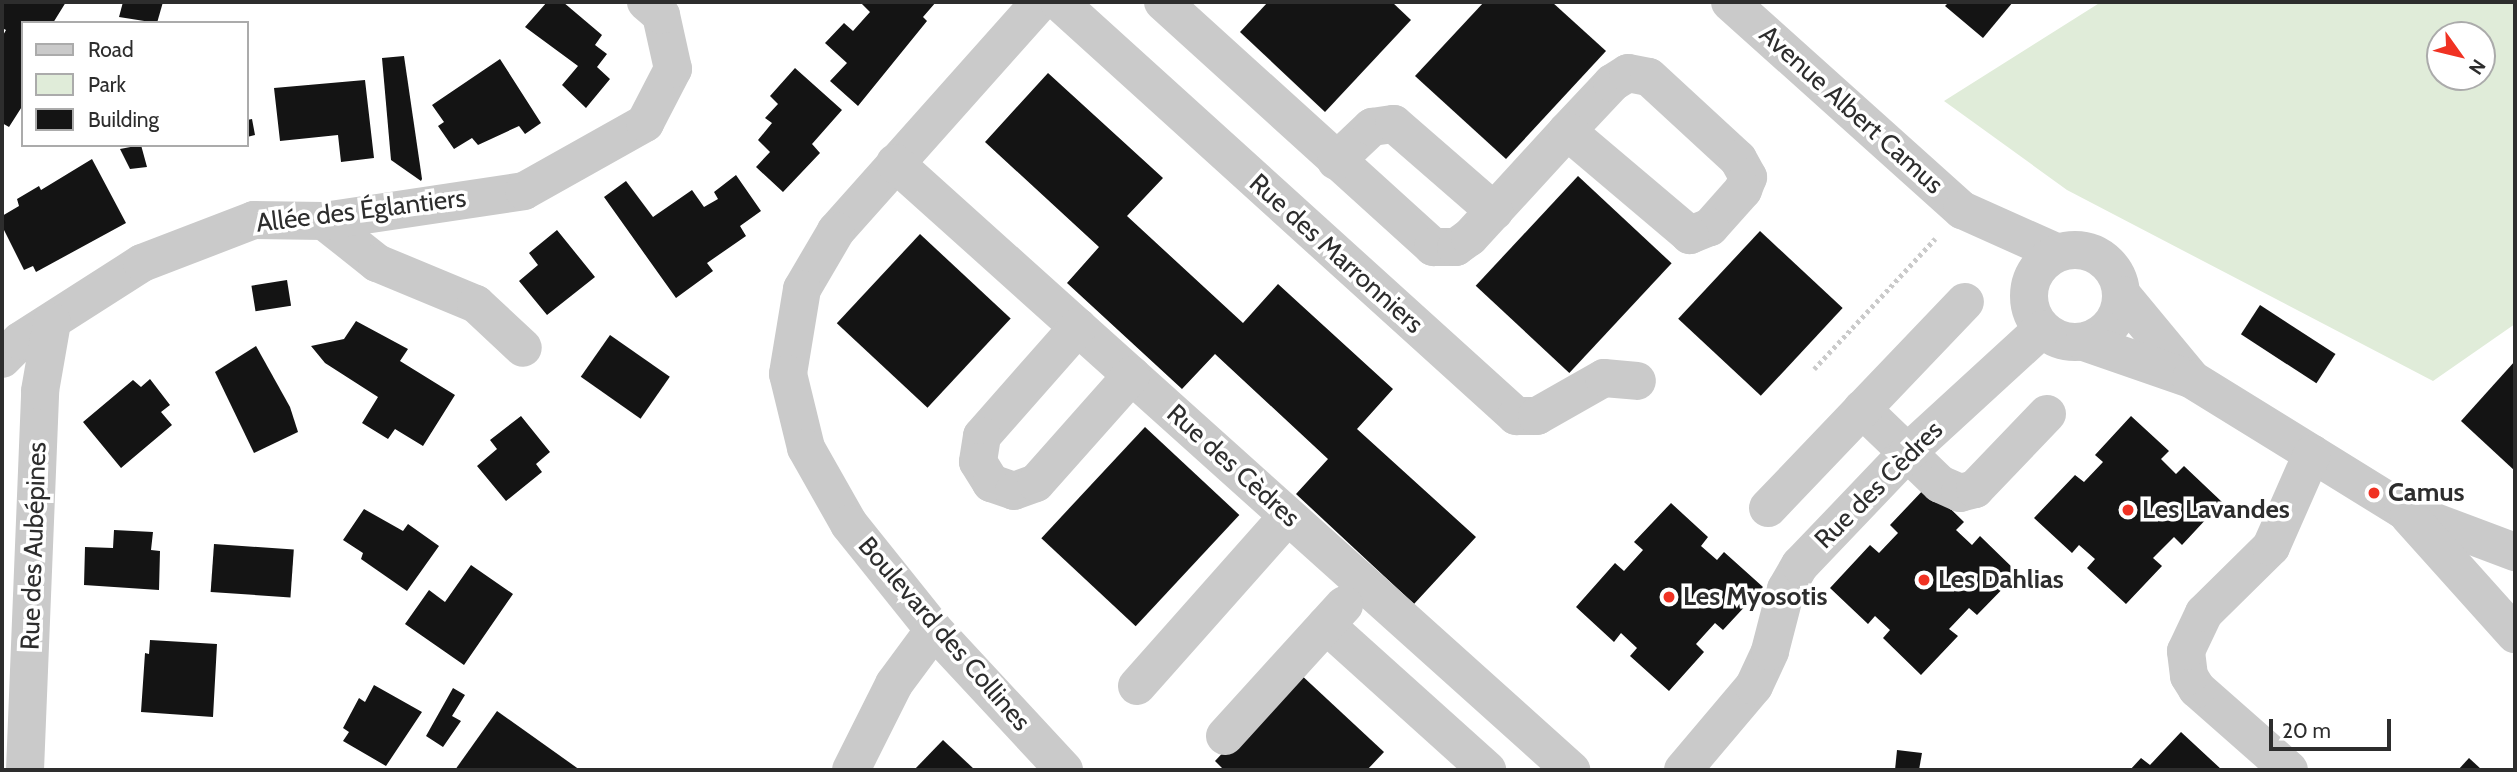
<!DOCTYPE html>
<meta charset="utf-8">
<style>
body{margin:0}
#map{position:relative;width:2517px;height:772px;overflow:hidden;background:#fff;font-family:Cabin,sans-serif}
div>[style]{position:absolute}
.green>*{inset:0;background:#e0ecd9}
.building>*{inset:0;background:#141414;transform-origin:0 0}
.path>*{height:4.5px;margin-top:-2.25px;transform-origin:0;background:repeating-linear-gradient(90deg,#cacaca 0 3.5px,transparent 0 7px)}
.minor>*{height:38px;margin:-19px;padding:0 19px;transform-origin:19px;border-radius:19px;background:#cacaca}
.minor>.ring{margin:-19px;padding:0;box-sizing:content-box;background:none;border:38px solid #cacaca;border-radius:50%}
.dots>*{width:19px;height:19px;translate:-50% -50%;box-sizing:border-box;border:4px solid #fff;border-radius:50%}
span{translate:-50% -50%;white-space:nowrap;text-align:center;line-height:1.15;-webkit-text-stroke:7px #fff;paint-order:stroke}
.street-label{font-size:26px;color:#2d2d2d}
.poi-label{font-size:26px;color:#2d2d2d;font-weight:700}
.left{translate:0 -50%;text-align:left}
.frame{position:absolute;inset:0;border:4px solid #2d2d2d;pointer-events:none}
.legend{position:absolute;left:21px;top:21px;width:228px;height:126px;box-sizing:border-box;background:#fff;border:2px solid #ababab;margin:0;padding:9px 12px;list-style:none;font-size:21px;color:#2d2d2d}
.legend li{display:flex;align-items:center;gap:14px;height:35px}
.legend b{width:35px;border:2px solid #ababab}
.north{position:absolute;left:2426px;top:21px;width:70px;height:70px;box-sizing:border-box;background:#fff;border:2px solid #ababab;border-radius:50%;rotate:124deg;font-size:19px;font-weight:700;line-height:28px;text-align:center;color:#2d2d2d}
.north::after{content:'';display:block;margin:auto;width:24px;height:32px;background:#f03223;clip-path:polygon(50% 0,100% 100%,50% 72%,0 100%)}
.scale{position:absolute;left:2269px;top:719px;width:122px;height:32px;box-sizing:border-box;border:4px solid #2d2d2d;border-top:0;padding-left:9px;font-size:21px;line-height:24px;white-space:nowrap;color:#2d2d2d;-webkit-text-stroke:5px #fff;paint-order:stroke}
</style>
<div id="map">
<div class="green">
<i style="clip-path:polygon(evenodd,2101px 2px,2515px 2px,2515px 324px,2433px 381px,2067px 190px,1944px 101px,2101px 2px,2440px 35px,2482px 35px,2482px 77px,2440px 77px,2440px 35px)"></i>
</div>
<div class="building">
<i style="clip-path:polygon(2px 2px,66px 2px,53px 23px,23px 23px,23px 105px,9px 127px,2px 123px,2px 37px,6px 30px,2px 28px)"></i>
<i style="clip-path:polygon(123px 2px,163px 2px,157px 23px,119px 17px)"></i>
<i style="clip-path:polygon(547px 2px,563px 2px,602px 35px,595px 45px,607px 54px,597px 67px,610px 79px,586px 108px,562px 85px,578px 66px,525px 27px)"></i>
<i style="clip-path:polygon(860px 2px,936px 2px,923px 17px,927px 21px,858px 106px,830px 81px,847px 63px,825px 43px,844px 23px,853px 31px,870px 12px)"></i>
<i style="clip-path:polygon(1268px 2px,1392px 2px,1411px 20px,1325px 112px,1240px 32px)"></i>
<i style="clip-path:polygon(1484px 2px,1552px 2px,1606px 51px,1506px 159px,1415px 76px)"></i>
<i style="clip-path:polygon(1949px 2px,2013px 2px,1983px 38px,1945px 6px)"></i>
<i style="clip-path:polygon(404px 56px,422px 179px,421px 181px,391px 160px,382px 58px)"></i>
<i style="clip-path:polygon(500px 59px,541px 123px,525px 134px,519px 126px,478px 145px,472px 138px,454px 149px,438px 126px,444px 122px,432px 105px)"></i>
<i style="clip-path:polygon(795px 68px,842px 110px,812px 144px,820px 153px,783px 192px,756px 167px,770px 152px,758px 140px,772px 123px,765px 118px,778px 104px,770px 96px)"></i>
<i style="clip-path:polygon(1048px 73px,1163px 178px,1127px 216px,1243px 323px,1278px 284px,1393px 389px,1357px 429px,1476px 537px,1414px 604px,1296px 494px,1328px 459px,1215px 354px,1182px 389px,1067px 283px,1099px 247px,985px 142px)"></i>
<i style="clip-path:polygon(365px 80px,374px 158px,341px 162px,338px 135px,280px 141px,274px 88px)"></i>
<i style="clip-path:polygon(252px 119px,255px 135px,247px 137px,247px 120px)"></i>
<i style="clip-path:polygon(141px 145px,147px 167px,130px 169px,120px 149px)"></i>
<i style="clip-path:polygon(92px 159px,126px 223px,36px 272px,33px 266px,24px 270px,2px 226px,2px 216px,19px 206px,17px 199px,39px 186px,41px 190px)"></i>
<i style="clip-path:polygon(736px 175px,761px 211px,740px 226px,746px 236px,707px 263px,713px 271px,676px 298px,604px 197px,626px 181px,653px 217px,692px 190px,704px 207px,718px 199px,714px 192px)"></i>
<i style="left:1578px;top:176px;width:128px;height:150px;rotate:43deg"></i>
<i style="clip-path:polygon(557px 230px,595px 277px,547px 315px,519px 281px,538px 265px,529px 253px)"></i>
<i style="left:1760px;top:231px;width:113px;height:120px;rotate:43deg"></i>
<i style="left:920px;top:234px;width:124px;height:122px;rotate:43deg"></i>
<i style="left:287px;top:280px;width:26px;height:36px;rotate:81deg"></i>
<i style="left:2260px;top:305px;width:90px;height:35px;rotate:33deg"></i>
<i style="clip-path:polygon(356px 321px,408px 349px,400px 361px,455px 395px,423px 446px,395px 429px,388px 439px,362px 423px,378px 397px,325px 363px,311px 346px,344px 339px)"></i>
<i style="left:610px;top:335px;width:73px;height:51px;rotate:35deg"></i>
<i style="clip-path:polygon(256px 346px,290px 407px,298px 432px,254px 453px,215px 372px)"></i>
<i style="clip-path:polygon(2515px 361px,2515px 471px,2461px 421px)"></i>
<i style="clip-path:polygon(150px 379px,170px 405px,161px 412px,172px 425px,121px 468px,83px 422px,133px 380px,141px 387px)"></i>
<i style="clip-path:polygon(521px 416px,550px 452px,536px 464px,542px 472px,506px 501px,477px 466px,497px 449px,490px 440px)"></i>
<i style="clip-path:polygon(2131px 416px,2169px 451px,2161px 459px,2176px 474px,2184px 466px,2222px 502px,2182px 545px,2174px 537px,2153px 558px,2162px 566px,2126px 604px,2087px 568px,2095px 559px,2079px 545px,2072px 553px,2034px 518px,2075px 475px,2084px 482px,2103px 462px,2095px 455px)"></i>
<i style="left:1145px;top:427px;width:129px;height:152px;rotate:43deg"></i>
<i style="clip-path:polygon(1927px 486px,1964px 522px,1956px 530px,1972px 545px,1980px 536px,2018px 573px,1977px 615px,1969px 608px,1949px 629px,1958px 636px,1921px 675px,1883px 638px,1890px 630px,1875px 616px,1868px 624px,1830px 588px,1870px 545px,1879px 553px,1898px 533px,1890px 525px)"></i>
<i style="clip-path:polygon(1671px 503px,1708px 537px,1701px 546px,1717px 560px,1724px 552px,1763px 587px,1723px 630px,1715px 623px,1696px 644px,1704px 652px,1669px 691px,1630px 656px,1637px 648px,1621px 633px,1614px 642px,1576px 607px,1615px 563px,1624px 571px,1643px 550px,1634px 542px)"></i>
<i style="clip-path:polygon(364px 509px,403px 531px,408px 524px,439px 546px,407px 591px,361px 559px,363px 553px,343px 540px)"></i>
<i style="clip-path:polygon(114px 530px,153px 532px,151px 550px,160px 551px,159px 590px,84px 585px,85px 547px,113px 548px)"></i>
<i style="left:214px;top:544px;width:80px;height:48px;rotate:4deg"></i>
<i style="clip-path:polygon(471px 565px,513px 594px,464px 665px,405px 624px,429px 590px,445px 602px)"></i>
<i style="clip-path:polygon(150px 640px,217px 644px,213px 717px,141px 712px,145px 653px,149px 654px)"></i>
<i style="clip-path:polygon(1298px 672px,1384px 752px,1367px 770px,1224px 770px,1215px 761px)"></i>
<i style="clip-path:polygon(374px 685px,422px 712px,386px 766px,343px 741px,349px 732px,343px 728px,359px 698px,365px 702px)"></i>
<i style="clip-path:polygon(453px 688px,465px 695px,452px 716px,461px 721px,443px 747px,426px 736px)"></i>
<i style="clip-path:polygon(497px 711px,580px 770px,455px 770px)"></i>
<i style="clip-path:polygon(2181px 732px,2222px 770px,2130px 770px,2141px 758px,2150px 765px)"></i>
<i style="clip-path:polygon(943px 740px,975px 770px,914px 770px)"></i>
<i style="clip-path:polygon(1897px 750px,1922px 753px,1919px 770px,1895px 770px)"></i>
<i style="clip-path:polygon(2469px 758px,2482px 770px,2458px 770px)"></i>
</div>
<div class="path">
<i style="left:1814px;top:369px;width:178px;rotate:-47.1deg"></i>
</div>
<div class="minor">
<i style="left:1040px;top:2px;width:307px;rotate:131.7deg"></i>
<i style="left:836px;top:231px;width:67px;rotate:120.4deg"></i>
<i style="left:802px;top:289px;width:86px;rotate:99.4deg"></i>
<i style="left:788px;top:374px;width:76px;rotate:76.3deg"></i>
<i style="left:806px;top:448px;width:87px;rotate:60.5deg"></i>
<i style="left:849px;top:524px;width:136px;rotate:51.3deg"></i>
<i style="left:934px;top:630px;width:191px;rotate:47.1deg"></i>
<i style="left:1059px;top:2px;width:617px;rotate:42.17deg"></i>
<i style="left:1516px;top:416px;width:21px"></i>
<i style="left:1537px;top:416px;width:77px;rotate:-29.6deg"></i>
<i style="left:1604px;top:378px;width:33px;rotate:5deg"></i>
<i style="left:1163px;top:2px;width:365px;rotate:42.2deg"></i>
<i style="left:1433px;top:247px;width:23px"></i>
<i style="left:1456px;top:247px;width:17px;rotate:-36deg"></i>
<i style="left:1470px;top:237px;width:144px;rotate:-47.5deg"></i>
<i style="left:1567px;top:131px;width:66px;rotate:-46.8deg"></i>
<i style="left:1612px;top:83px;width:19px;rotate:-32deg"></i>
<i style="left:1628px;top:73px;width:21px;rotate:11deg"></i>
<i style="left:1649px;top:77px;width:121px;rotate:42.7deg"></i>
<i style="left:1738px;top:159px;width:21px;rotate:61deg"></i>
<i style="left:1748px;top:177px;width:14px;rotate:111deg"></i>
<i style="left:1743px;top:190px;width:50px;rotate:131.7deg"></i>
<i style="left:1710px;top:227px;width:22px;rotate:158deg"></i>
<i style="left:1690px;top:235px;width:161px;rotate:-139.8deg"></i>
<i style="left:1730px;top:2px;width:312px;rotate:41.9deg"></i>
<i style="left:1962px;top:210px;width:105px;rotate:24.1deg"></i>
<i style="left:1336px;top:161px;width:50px;rotate:-43.4deg"></i>
<i style="left:1372px;top:127px;width:22px;rotate:-8deg"></i>
<i style="left:1394px;top:124px;width:133px;rotate:41deg"></i>
<i style="left:895px;top:163px;width:909px;rotate:41.92deg"></i>
<i style="left:324px;top:221px;width:68px;rotate:38.4deg"></i>
<i style="left:377px;top:263px;width:107px;rotate:22.5deg"></i>
<i style="left:476px;top:304px;width:64px;rotate:43.1deg"></i>
<i class="ring" style="left:2029px;top:250px;width:54px;height:54px"></i>
<i style="left:2122px;top:295px;width:107px;rotate:50.3deg"></i>
<i style="left:1078px;top:327px;width:145px;rotate:131.4deg"></i>
<i style="left:982px;top:436px;width:26px;rotate:99deg"></i>
<i style="left:978px;top:462px;width:25px;rotate:58deg"></i>
<i style="left:991px;top:483px;width:24px;rotate:19deg"></i>
<i style="left:1014px;top:491px;width:23px;rotate:-20deg"></i>
<i style="left:1036px;top:483px;width:144px;rotate:-48.4deg"></i>
<i style="left:2084px;top:342px;width:113px;rotate:19.1deg"></i>
<i style="left:2191px;top:379px;width:249px;rotate:31.7deg"></i>
<i style="left:2403px;top:510px;width:120px;rotate:20.6deg"></i>
<i style="left:2px;top:359px;width:25px;rotate:-45deg"></i>
<i style="left:20px;top:341px;width:145px;rotate:-32.6deg"></i>
<i style="left:142px;top:263px;width:120px;rotate:-21deg"></i>
<i style="left:254px;top:220px;width:70px;rotate:0.8deg"></i>
<i style="left:324px;top:221px;width:202px;rotate:-8.5deg"></i>
<i style="left:524px;top:191px;width:139px;rotate:-29.3deg"></i>
<i style="left:645px;top:123px;width:61px;rotate:-62.6deg"></i>
<i style="left:673px;top:69px;width:55px;rotate:-102.5deg"></i>
<i style="left:661px;top:15px;width:20px;rotate:-139deg"></i>
<i style="left:1862px;top:409px;width:108px;rotate:43.9deg"></i>
<i style="left:1940px;top:484px;width:22px;rotate:24deg"></i>
<i style="left:1960px;top:493px;width:16px;rotate:-15deg"></i>
<i style="left:1975px;top:489px;width:104px;rotate:-46.2deg"></i>
<i style="left:1768px;top:508px;width:285px;rotate:-46.3deg"></i>
<i style="left:2409px;top:516px;width:159px;rotate:48.1deg"></i>
<i style="left:1326px;top:625px;width:217px;rotate:42deg"></i>
<i style="left:1137px;top:686px;width:227px;rotate:-48.4deg"></i>
<i style="left:1225px;top:736px;width:177px;rotate:-47.7deg"></i>
<i style="left:25px;top:770px;width:379px;rotate:-87.7deg"></i>
<i style="left:40px;top:391px;width:70px;rotate:-80.1deg"></i>
<i style="left:851px;top:770px;width:96px;rotate:-63.4deg"></i>
<i style="left:894px;top:684px;width:67px;rotate:-53.5deg"></i>
<i style="left:1683px;top:770px;width:110px;rotate:-49.8deg"></i>
<i style="left:1754px;top:686px;width:38px;rotate:-65deg"></i>
<i style="left:1770px;top:651px;width:64px;rotate:-75.5deg"></i>
<i style="left:1786px;top:589px;width:28px;rotate:-60deg"></i>
<i style="left:1800px;top:565px;width:156px;rotate:-46.3deg"></i>
<i style="left:1908px;top:452px;width:182px;rotate:-42.5deg"></i>
<i style="left:2289px;top:770px;width:123px;rotate:-138.6deg"></i>
<i style="left:2197px;top:689px;width:15px;rotate:-122deg"></i>
<i style="left:2189px;top:676px;width:25px;rotate:-97deg"></i>
<i style="left:2186px;top:651px;width:42px;rotate:-64.7deg"></i>
<i style="left:2204px;top:613px;width:94px;rotate:-44.6deg"></i>
<i style="left:2271px;top:547px;width:102px;rotate:-66.2deg"></i>
</div>
<div class="dots">
<i style="left:2374px;top:493px;background:#f03223"></i>
<i style="left:2128px;top:510px;background:#f03223"></i>
<i style="left:1924px;top:580px;background:#f03223"></i>
<i style="left:1669px;top:597px;background:#f03223"></i>
</div>
<div class="street-label">
<span style="left:1851px;top:110px;rotate:42deg">Avenue Albert Camus</span>
<span style="left:361px;top:211px;rotate:-7deg">Allée des Églantiers</span>
<span style="left:1336px;top:254px;rotate:42deg">Rue des Marronniers</span>
<span style="left:1233px;top:466px;rotate:42deg">Rue des Cèdres</span>
<span style="left:1879px;top:485px;rotate:-45deg">Rue des Cèdres</span>
<span style="left:34px;top:546px;rotate:-88deg">Rue des Aubépines</span>
<span style="left:944px;top:634px;rotate:49deg">Boulevard des Collines</span>
</div>
<div class="poi-label">
<span class="left" style="left:2388px;top:493px">Camus</span>
<span class="left" style="left:2142px;top:510px">Les Lavandes</span>
<span class="left" style="left:1938px;top:580px">Les Dahlias</span>
<span class="left" style="left:1683px;top:597px">Les Myosotis</span>
</div>
<div class="frame"></div>
<ul class="legend">
<li><b style="height:9px;background:#cacaca"></b>Road</li>
<li><b style="height:19px;background:#e0ecd9"></b>Park</li>
<li><b style="height:19px;background:#141414"></b>Building</li>
</ul>
<div class="north">N</div>
<div class="scale">20 m</div>
</div>
